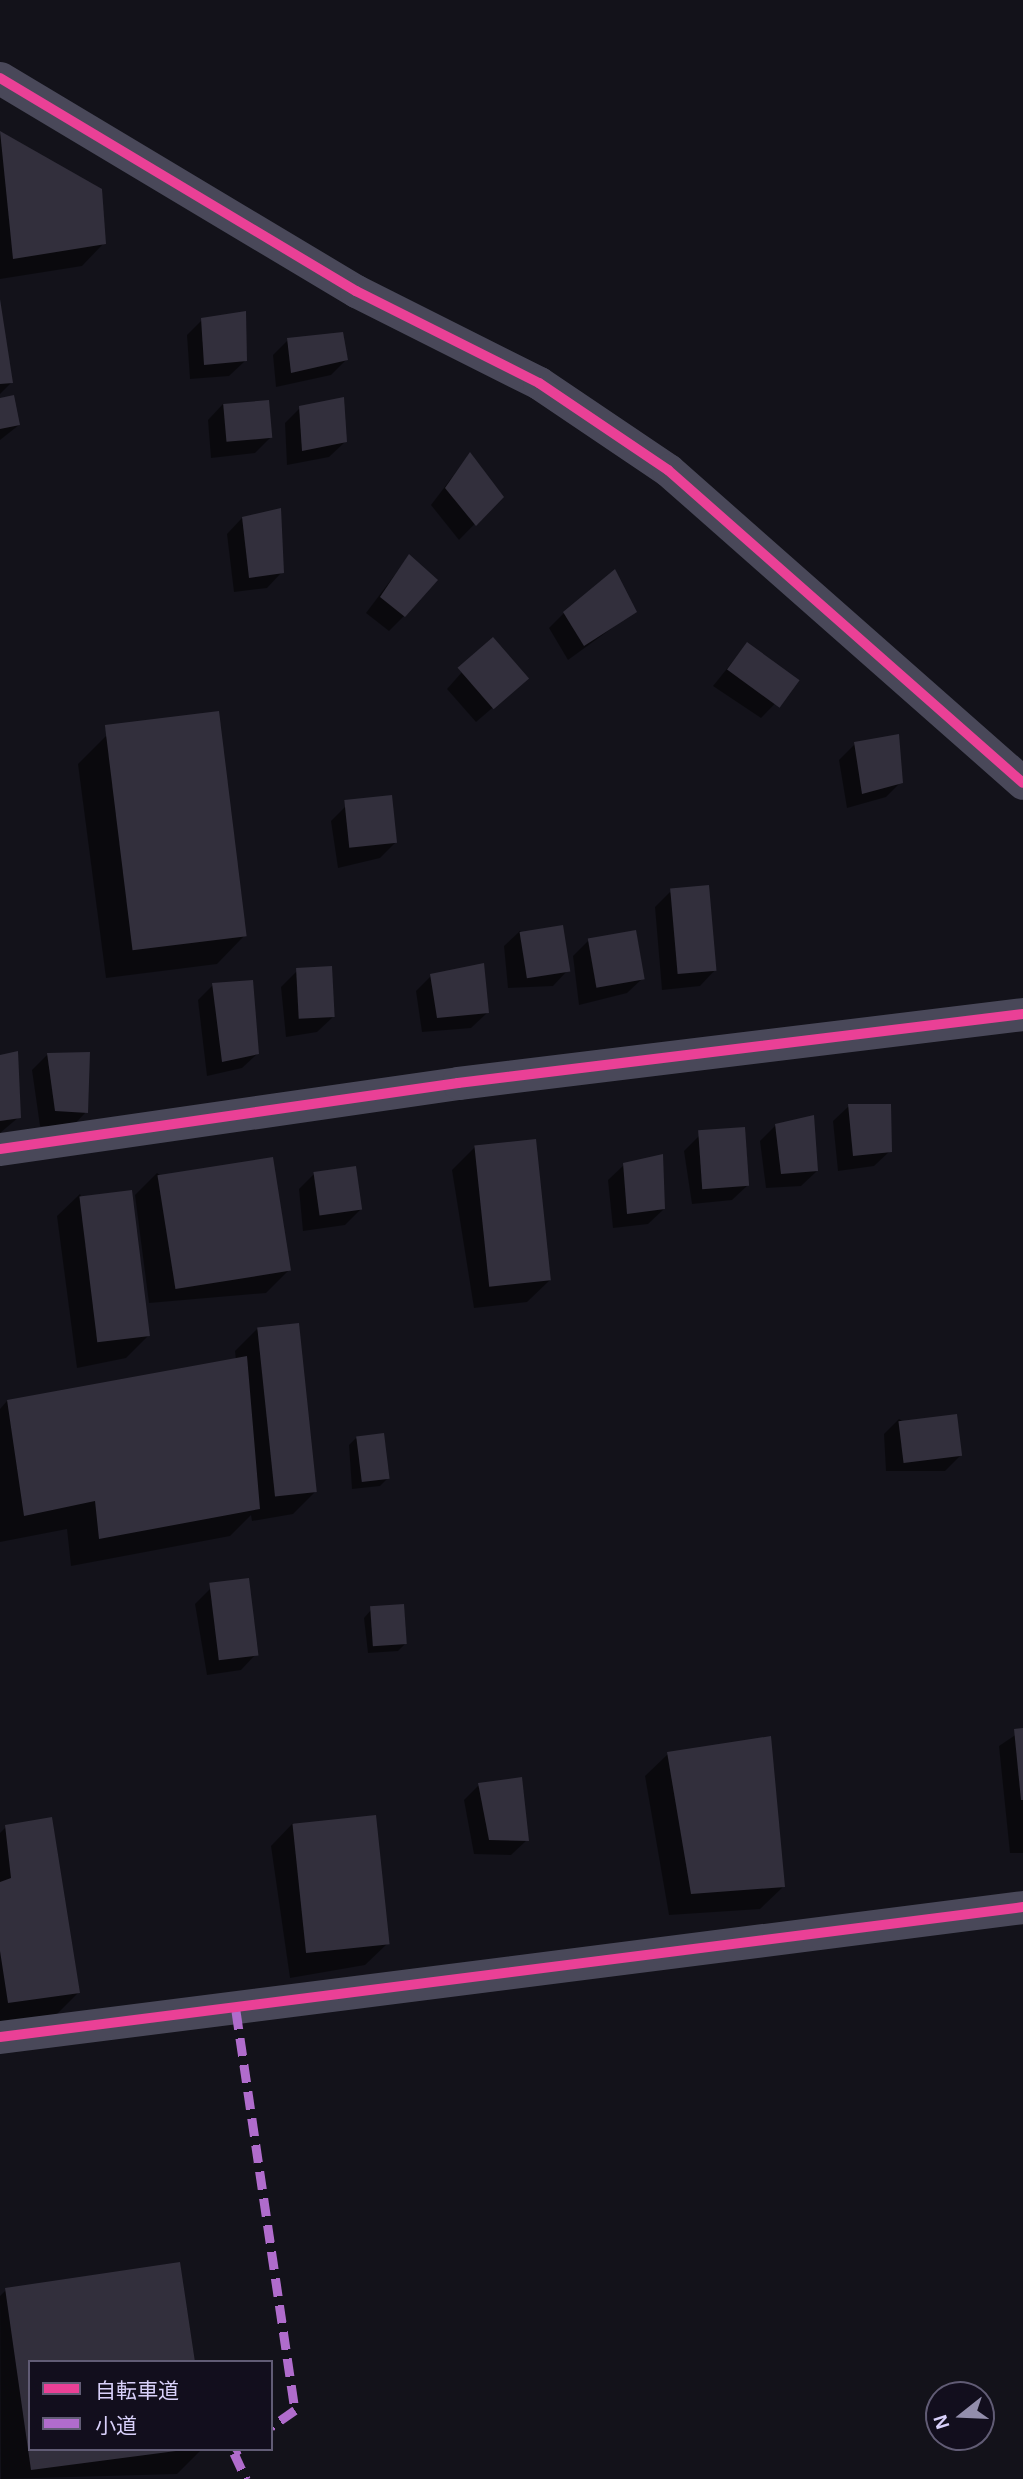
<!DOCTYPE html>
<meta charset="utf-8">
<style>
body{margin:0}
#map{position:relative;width:1023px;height:2479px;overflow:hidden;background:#13121a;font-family:Arial,"Noto Sans JP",sans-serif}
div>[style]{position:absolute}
.shadow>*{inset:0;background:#0007}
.building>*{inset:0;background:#322f3c;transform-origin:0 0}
.minor>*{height:33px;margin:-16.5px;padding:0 16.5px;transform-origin:16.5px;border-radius:16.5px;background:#494859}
.quiet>*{height:9px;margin-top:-4.5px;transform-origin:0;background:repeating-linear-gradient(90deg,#b06ccc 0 18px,transparent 0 27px)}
.cycleway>*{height:10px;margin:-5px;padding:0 5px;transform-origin:5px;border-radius:5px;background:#ea4096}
span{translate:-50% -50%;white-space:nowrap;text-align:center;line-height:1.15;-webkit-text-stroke:5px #120e1d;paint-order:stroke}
.legend{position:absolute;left:28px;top:2360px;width:245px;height:91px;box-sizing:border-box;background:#120e1d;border:2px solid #615c75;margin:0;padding:9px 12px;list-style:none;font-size:21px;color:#d8d0fa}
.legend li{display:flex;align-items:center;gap:14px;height:35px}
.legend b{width:35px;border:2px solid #615c75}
.north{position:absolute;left:925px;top:2381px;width:70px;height:70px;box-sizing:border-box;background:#120e1d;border:2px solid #615c75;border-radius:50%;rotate:252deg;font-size:19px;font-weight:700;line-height:28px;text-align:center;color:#d8d0fa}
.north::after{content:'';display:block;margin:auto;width:24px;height:32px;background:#938eac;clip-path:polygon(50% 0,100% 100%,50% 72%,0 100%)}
</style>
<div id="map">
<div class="shadow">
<i style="clip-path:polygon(0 134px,104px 243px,82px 266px,0 279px)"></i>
<i style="clip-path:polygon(0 305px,12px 382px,0 394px)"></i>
<i style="clip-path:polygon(202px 320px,245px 361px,229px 376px,190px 379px,187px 335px)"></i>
<i style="clip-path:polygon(288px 340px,346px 360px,331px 375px,276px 387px,273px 355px)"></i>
<i style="clip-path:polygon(0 399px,19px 425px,0 440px)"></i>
<i style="clip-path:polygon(223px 404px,270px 438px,255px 453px,211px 458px,208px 420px)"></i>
<i style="clip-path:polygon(300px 408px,345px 442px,329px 457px,287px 465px,285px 423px)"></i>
<i style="clip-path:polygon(469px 455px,501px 497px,459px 540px,431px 505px)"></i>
<i style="clip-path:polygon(242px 518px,282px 572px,267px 588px,234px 592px,227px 534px)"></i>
<i style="clip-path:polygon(409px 556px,404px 616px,389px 631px,366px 613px)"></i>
<i style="clip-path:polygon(634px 612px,568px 660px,549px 628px,564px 613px)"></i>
<i style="clip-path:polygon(747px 644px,797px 681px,761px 718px,713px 686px)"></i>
<i style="clip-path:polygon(478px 654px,527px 678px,476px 722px,447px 689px)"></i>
<i style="clip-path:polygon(106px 736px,245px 935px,217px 964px,106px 978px,78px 764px)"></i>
<i style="clip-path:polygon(855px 744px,901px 782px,886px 797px,847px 808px,839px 760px)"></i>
<i style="clip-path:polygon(346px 806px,395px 843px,380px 858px,338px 868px,331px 821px)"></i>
<i style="clip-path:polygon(670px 892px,715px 970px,700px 986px,662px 990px,655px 907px)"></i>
<i style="clip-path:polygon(520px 931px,568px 970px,553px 986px,508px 988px,504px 946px)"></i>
<i style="clip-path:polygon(588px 941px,643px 978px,627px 993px,579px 1005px,573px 956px)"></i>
<i style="clip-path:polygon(297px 971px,333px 1017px,317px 1032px,286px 1037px,281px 987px)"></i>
<i style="clip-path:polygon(431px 976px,487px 1013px,471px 1028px,422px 1032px,416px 991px)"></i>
<i style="clip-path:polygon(213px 985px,258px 1053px,242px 1068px,207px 1076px,198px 1000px)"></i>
<i style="clip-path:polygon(48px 1054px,86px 1112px,71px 1128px,40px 1126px,32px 1070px)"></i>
<i style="clip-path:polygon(0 1057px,19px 1117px,0 1133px)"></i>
<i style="clip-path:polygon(849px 1106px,890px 1151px,874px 1166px,838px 1171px,833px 1121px)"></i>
<i style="clip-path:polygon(776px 1125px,817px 1171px,801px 1186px,766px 1188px,760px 1141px)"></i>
<i style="clip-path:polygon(699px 1136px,748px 1185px,732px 1200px,692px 1204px,684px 1151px)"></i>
<i style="clip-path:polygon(475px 1147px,550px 1280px,527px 1302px,474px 1308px,452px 1170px)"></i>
<i style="clip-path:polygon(624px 1165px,664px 1209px,648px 1224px,613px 1228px,608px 1180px)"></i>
<i style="clip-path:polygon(157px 1173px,289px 1270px,266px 1293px,149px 1303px,135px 1195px)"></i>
<i style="clip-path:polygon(314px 1174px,360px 1210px,345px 1225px,303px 1231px,299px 1189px)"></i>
<i style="clip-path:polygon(80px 1194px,148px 1336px,126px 1358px,77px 1368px,57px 1216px)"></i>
<i style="clip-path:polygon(257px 1329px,315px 1492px,293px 1514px,252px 1521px,251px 1515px,230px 1536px,71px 1566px,67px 1529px,0 1542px,0 1409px,7px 1401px,236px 1360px,235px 1351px)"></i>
<i style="clip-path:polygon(899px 1419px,961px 1455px,945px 1471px,886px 1471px,884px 1434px)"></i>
<i style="clip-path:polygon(356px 1438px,388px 1478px,380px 1486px,352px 1489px,349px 1445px)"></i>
<i style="clip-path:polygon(211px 1588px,256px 1654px,241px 1670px,207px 1675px,195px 1604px)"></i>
<i style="clip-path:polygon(371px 1610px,405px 1644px,398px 1651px,368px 1653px,364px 1618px)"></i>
<i style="clip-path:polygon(1023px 1730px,1023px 1853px,1010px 1853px,999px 1746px)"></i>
<i style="clip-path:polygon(668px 1754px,783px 1887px,760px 1909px,669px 1915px,645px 1776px)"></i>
<i style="clip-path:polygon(479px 1785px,527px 1840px,511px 1855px,474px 1854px,464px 1800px)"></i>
<i style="clip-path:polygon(293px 1823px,388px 1943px,365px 1965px,290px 1978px,271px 1846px)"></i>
<i style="clip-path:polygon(6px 1827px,78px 1993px,56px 2015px,0 2023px,0 1833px)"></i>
<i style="clip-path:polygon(6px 2290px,30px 2362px,30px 2449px,202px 2449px,177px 2474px,1px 2479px,0 2296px)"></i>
</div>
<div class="building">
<i style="clip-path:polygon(0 131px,102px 189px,106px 244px,13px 259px)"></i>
<i style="clip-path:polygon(0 299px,13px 383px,0 384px)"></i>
<i style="clip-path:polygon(246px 311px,247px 361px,204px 365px,201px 318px)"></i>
<i style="clip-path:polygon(343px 332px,348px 360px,291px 373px,287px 338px)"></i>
<i style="clip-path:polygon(14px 395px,20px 425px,0 429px,0 398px)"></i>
<i style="clip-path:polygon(344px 397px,347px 442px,302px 451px,299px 406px)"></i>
<i style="left:269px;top:400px;width:38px;height:46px;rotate:85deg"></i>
<i style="clip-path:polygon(470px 452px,504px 497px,476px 526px,445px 488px)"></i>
<i style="clip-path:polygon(281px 508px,284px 573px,249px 578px,242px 517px)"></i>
<i style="clip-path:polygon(409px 554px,438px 580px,405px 617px,380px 597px)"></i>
<i style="clip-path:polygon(615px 569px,637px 612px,584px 646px,563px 612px)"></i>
<i style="left:493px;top:637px;width:55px;height:47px;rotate:49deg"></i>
<i style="left:747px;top:642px;width:65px;height:34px;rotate:36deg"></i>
<i style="left:219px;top:711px;width:227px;height:115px;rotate:83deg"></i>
<i style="clip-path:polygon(899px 734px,903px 783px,862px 794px,854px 742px)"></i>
<i style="left:392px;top:795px;width:48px;height:48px;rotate:84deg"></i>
<i style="left:709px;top:885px;width:86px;height:39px;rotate:85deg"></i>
<i style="left:563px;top:925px;width:47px;height:44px;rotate:81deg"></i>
<i style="left:636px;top:930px;width:50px;height:49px;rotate:80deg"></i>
<i style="clip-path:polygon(484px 963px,489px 1013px,437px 1018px,430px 974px)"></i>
<i style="left:332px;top:966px;width:51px;height:36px;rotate:87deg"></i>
<i style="clip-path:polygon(253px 980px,259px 1054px,222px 1062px,212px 983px)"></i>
<i style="clip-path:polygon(18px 1051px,21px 1118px,0 1121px,0 1055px)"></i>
<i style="clip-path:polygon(90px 1052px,88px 1113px,55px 1111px,47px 1053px)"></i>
<i style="clip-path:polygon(848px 1104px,891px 1104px,892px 1152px,853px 1156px)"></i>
<i style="clip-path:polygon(814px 1115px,818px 1171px,781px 1174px,775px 1124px)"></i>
<i style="left:745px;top:1127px;width:59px;height:47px;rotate:86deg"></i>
<i style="left:536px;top:1139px;width:142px;height:62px;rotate:84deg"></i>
<i style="clip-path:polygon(663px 1154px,665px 1209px,627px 1214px,623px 1163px)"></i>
<i style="left:273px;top:1157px;width:115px;height:117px;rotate:81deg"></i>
<i style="left:356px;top:1166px;width:44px;height:43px;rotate:82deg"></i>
<i style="left:132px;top:1190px;width:147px;height:53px;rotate:83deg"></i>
<i style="left:299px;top:1323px;width:170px;height:42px;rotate:84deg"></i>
<i style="clip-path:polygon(247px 1356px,260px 1509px,99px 1539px,95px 1501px,24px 1516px,7px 1400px)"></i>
<i style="left:957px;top:1414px;width:42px;height:59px;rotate:83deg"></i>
<i style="left:384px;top:1433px;width:46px;height:28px;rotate:83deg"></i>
<i style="left:249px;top:1578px;width:78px;height:40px;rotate:83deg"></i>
<i style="left:404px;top:1604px;width:40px;height:34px;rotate:86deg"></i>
<i style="clip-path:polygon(1023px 1728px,1023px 1800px,1021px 1800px,1014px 1729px)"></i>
<i style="clip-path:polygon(771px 1736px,785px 1887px,691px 1894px,667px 1752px)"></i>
<i style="clip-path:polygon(522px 1777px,529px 1841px,489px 1840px,478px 1783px)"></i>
<i style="left:376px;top:1815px;width:130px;height:84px;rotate:84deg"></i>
<i style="clip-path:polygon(52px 1817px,80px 1993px,8px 2003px,0 1951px,0 1882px,11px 1878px,5px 1825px)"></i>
<i style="clip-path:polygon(180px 2262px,195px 2362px,30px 2362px,28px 2449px,5px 2288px)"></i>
<i style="clip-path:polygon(28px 2449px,176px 2449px,176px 2451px,31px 2470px)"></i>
</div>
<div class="minor">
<i style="left:0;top:78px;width:415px;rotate:30.9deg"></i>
<i style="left:356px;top:291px;width:205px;rotate:26.7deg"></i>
<i style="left:539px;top:383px;width:156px;rotate:34deg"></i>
<i style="left:668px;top:470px;width:473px;rotate:41.4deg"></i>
<i style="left:0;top:1149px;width:463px;rotate:-8.2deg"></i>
<i style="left:458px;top:1083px;width:569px;rotate:-6.96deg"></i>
<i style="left:0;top:2037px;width:1031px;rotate:-7.24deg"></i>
</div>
<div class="quiet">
<i style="left:236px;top:2011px;width:403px;rotate:81.6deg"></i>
<i style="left:295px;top:2410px;width:29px;rotate:145deg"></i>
<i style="left:239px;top:2449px;width:6px;rotate:141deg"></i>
<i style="left:234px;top:2453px;width:29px;rotate:65deg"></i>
</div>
<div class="cycleway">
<i style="left:0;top:78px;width:415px;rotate:30.9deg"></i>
<i style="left:356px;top:291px;width:205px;rotate:26.7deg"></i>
<i style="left:539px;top:383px;width:156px;rotate:34deg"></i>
<i style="left:668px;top:470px;width:473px;rotate:41.4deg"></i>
<i style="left:0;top:1149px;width:463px;rotate:-8.2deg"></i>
<i style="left:458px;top:1083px;width:569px;rotate:-6.96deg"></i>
<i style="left:0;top:2037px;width:1031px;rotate:-7.24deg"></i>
</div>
<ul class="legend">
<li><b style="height:9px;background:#ea4096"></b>自転車道</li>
<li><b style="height:9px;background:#b06ccc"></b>小道</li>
</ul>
<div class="north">N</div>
</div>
